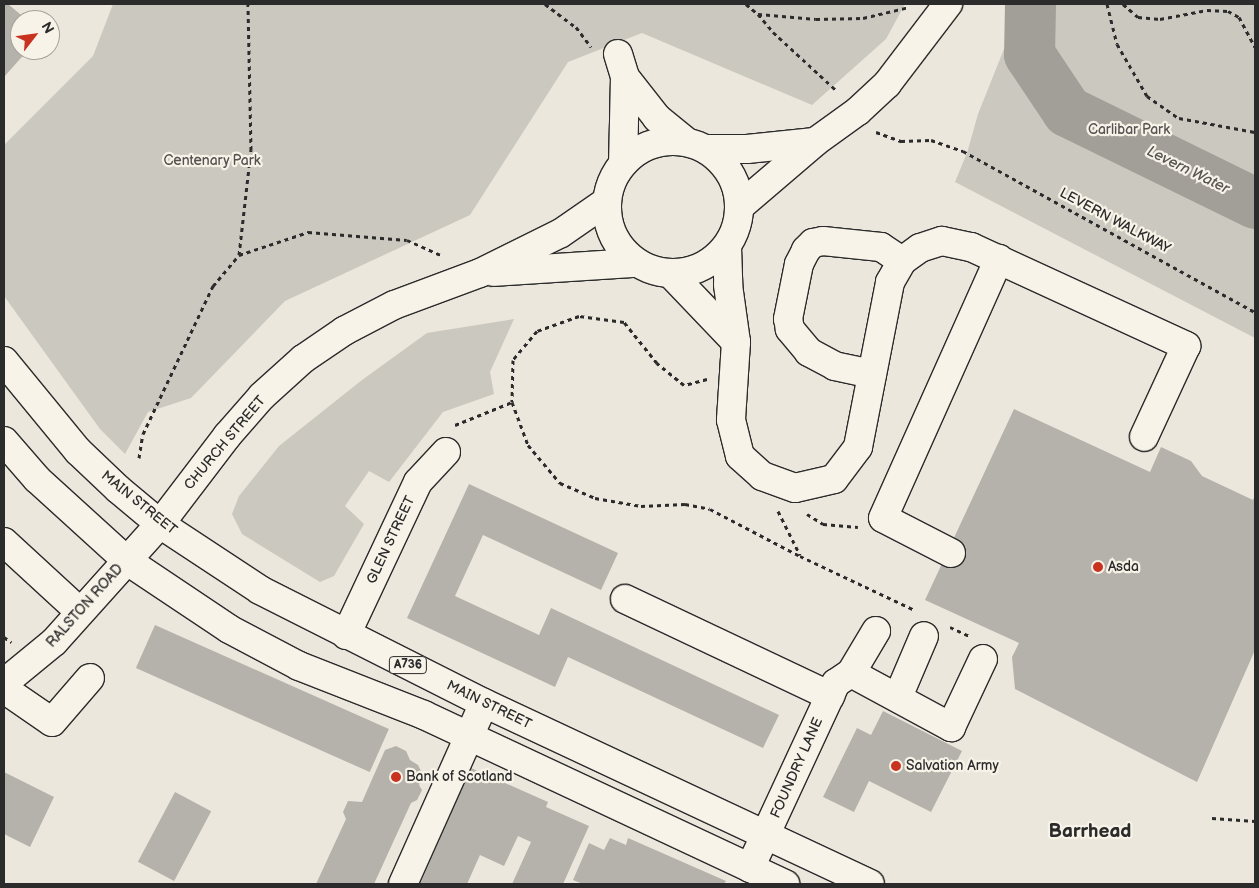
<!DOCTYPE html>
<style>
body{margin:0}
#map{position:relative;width:1259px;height:888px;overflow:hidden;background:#ebe7dd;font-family:"Balsamiq Sans",sans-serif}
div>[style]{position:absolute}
.green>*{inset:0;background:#cbc8bf}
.river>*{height:51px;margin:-25.5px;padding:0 25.5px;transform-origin:25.5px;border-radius:25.5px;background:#a29f98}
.building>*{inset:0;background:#b5b2ab;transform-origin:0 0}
.path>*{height:3px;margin-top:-1.5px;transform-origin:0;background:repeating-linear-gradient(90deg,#2b2b2b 0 4px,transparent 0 8px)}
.roads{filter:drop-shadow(1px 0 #2b2b2b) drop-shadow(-1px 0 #2b2b2b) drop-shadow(0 1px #2b2b2b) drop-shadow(0 -1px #2b2b2b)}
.minor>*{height:28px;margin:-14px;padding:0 14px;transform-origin:14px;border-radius:14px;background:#f7f3e8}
.minor>.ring{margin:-14px;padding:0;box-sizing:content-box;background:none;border:28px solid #f7f3e8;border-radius:50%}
.major>*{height:28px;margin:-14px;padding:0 14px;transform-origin:14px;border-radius:14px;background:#f7f3e8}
.dots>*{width:14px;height:14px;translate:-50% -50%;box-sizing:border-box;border:2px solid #f7f3e8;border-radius:50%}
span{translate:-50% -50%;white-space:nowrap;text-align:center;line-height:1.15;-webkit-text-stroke:4.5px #f7f3e8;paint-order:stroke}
.shield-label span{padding:1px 4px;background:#f7f3e8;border:1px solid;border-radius:4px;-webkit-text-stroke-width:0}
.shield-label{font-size:12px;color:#2b2b2b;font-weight:700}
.park-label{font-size:14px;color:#535250}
.street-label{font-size:14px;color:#2b2b2b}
.poi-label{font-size:14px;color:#2b2b2b}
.left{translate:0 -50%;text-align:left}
.water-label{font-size:15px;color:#555451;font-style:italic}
.district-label{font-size:19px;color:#2b2b2b;font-weight:700}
.frame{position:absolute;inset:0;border:5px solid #2b2b2b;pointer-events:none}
.north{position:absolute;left:10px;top:10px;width:50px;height:50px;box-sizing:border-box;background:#f7f3e8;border:1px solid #a5a39c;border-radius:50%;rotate:60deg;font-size:14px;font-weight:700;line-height:20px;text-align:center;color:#2b2b2b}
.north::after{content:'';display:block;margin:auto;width:18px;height:22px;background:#c8321e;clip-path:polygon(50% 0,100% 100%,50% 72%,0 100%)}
</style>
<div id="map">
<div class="green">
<i style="clip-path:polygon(113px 4px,905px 4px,886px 39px,812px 105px,642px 33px,568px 62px,470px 215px,285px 301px,191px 398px,148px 412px,125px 454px,100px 429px,4px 296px,4px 145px,93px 56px)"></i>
<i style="clip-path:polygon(1022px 4px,1255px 4px,1255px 338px,955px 182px,967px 153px,978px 114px)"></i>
<i style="clip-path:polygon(514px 319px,490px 372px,494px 394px,443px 412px,389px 482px,369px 471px,345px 506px,364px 524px,334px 576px,320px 582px,242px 534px,232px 514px,239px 496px,279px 446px,362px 380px,427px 333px)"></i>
</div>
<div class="river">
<i style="left:1030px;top:4px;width:50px;rotate:91.1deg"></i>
<i style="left:1029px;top:54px;width:69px;rotate:56.3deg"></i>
<i style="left:1067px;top:111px;width:209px;rotate:26.1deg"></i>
</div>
<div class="building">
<i style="clip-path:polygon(4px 4px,8px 4px,27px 20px,20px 20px,20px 50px,28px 50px,4px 77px)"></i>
<i style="clip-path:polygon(1014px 409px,1150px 472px,1161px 447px,1191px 461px,1202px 476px,1253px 500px,1255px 495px,1255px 650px,1197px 782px,1015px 689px,1012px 657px,1019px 643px,925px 600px)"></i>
<i style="clip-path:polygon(469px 484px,618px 553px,601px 590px,483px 535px,455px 596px,539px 635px,551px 608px,779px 715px,763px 748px,568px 657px,555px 687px,407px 618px)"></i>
<i style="left:155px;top:625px;width:256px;height:47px;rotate:24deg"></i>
<i style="clip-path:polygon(883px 711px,962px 751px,931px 812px,869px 781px,854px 812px,823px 797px,857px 728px,871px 735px)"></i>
<i style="clip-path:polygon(396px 746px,406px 751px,410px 760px,418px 765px,423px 775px,419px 785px,422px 790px,417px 800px,411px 803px,374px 884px,316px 884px,346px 819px,343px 812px,348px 801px,362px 802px,385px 750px)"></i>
<i style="clip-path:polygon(471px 768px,548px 802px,546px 807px,589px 826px,563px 884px,512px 884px,531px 842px,518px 836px,504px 866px,480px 855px,467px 884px,420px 884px)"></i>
<i style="clip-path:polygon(4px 772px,54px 797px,30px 847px,4px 834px)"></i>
<i style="left:175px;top:792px;width:41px;height:79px;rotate:28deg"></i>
<i style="clip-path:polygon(610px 838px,626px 845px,628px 838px,726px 881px,724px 884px,583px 884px,573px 880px,589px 843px,604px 850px)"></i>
</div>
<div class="path">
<i style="left:545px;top:4px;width:39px;rotate:37deg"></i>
<i style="left:576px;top:27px;width:25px;rotate:53deg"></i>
<i style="left:746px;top:4px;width:16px;rotate:40deg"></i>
<i style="left:758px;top:14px;width:58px;rotate:4.9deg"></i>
<i style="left:816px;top:19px;width:47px;rotate:-1.2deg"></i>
<i style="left:863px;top:18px;width:47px;rotate:-13.4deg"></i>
<i style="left:1107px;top:4px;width:41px;rotate:76deg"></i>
<i style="left:1117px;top:44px;width:60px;rotate:60deg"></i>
<i style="left:1147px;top:96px;width:39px;rotate:35deg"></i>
<i style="left:1179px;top:118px;width:77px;rotate:10.4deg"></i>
<i style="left:1123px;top:4px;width:20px;rotate:41deg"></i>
<i style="left:1138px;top:17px;width:22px;rotate:5deg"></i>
<i style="left:1160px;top:19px;width:48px;rotate:-10.8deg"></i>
<i style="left:1207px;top:10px;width:21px;rotate:3deg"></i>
<i style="left:1228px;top:11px;width:13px;rotate:29deg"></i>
<i style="left:1239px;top:17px;width:34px;rotate:62deg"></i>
<i style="left:758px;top:14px;width:23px;rotate:50deg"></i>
<i style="left:773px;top:32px;width:87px;rotate:42.7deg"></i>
<i style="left:876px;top:132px;width:27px;rotate:20deg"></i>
<i style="left:901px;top:141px;width:30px;rotate:-2deg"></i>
<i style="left:931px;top:140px;width:34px;rotate:19deg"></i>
<i style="left:963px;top:151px;width:333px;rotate:28.9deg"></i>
<i style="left:239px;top:255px;width:106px;rotate:-83.5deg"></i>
<i style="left:251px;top:150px;width:146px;rotate:-91.2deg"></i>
<i style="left:707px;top:379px;width:24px;rotate:165deg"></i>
<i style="left:684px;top:385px;width:35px;rotate:-141deg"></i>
<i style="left:657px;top:363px;width:53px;rotate:-128.8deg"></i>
<i style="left:624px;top:322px;width:45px;rotate:-172.4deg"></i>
<i style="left:579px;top:316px;width:45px;rotate:160.3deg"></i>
<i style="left:537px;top:331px;width:38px;rotate:130deg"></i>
<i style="left:513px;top:360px;width:42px;rotate:91.4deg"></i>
<i style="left:512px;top:402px;width:46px;rotate:69.6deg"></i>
<i style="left:528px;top:445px;width:50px;rotate:49.9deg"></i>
<i style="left:560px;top:483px;width:38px;rotate:23deg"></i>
<i style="left:595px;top:498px;width:47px;rotate:9.9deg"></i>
<i style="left:641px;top:506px;width:44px;rotate:-2.6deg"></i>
<i style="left:685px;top:504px;width:25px;rotate:11deg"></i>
<i style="left:710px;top:509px;width:102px;rotate:27.6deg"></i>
<i style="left:800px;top:556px;width:127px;rotate:25.2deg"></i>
<i style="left:455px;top:425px;width:61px;rotate:-22deg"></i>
<i style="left:139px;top:458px;width:24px;rotate:-81deg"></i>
<i style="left:143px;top:434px;width:164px;rotate:-64.7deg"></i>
<i style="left:213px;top:286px;width:40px;rotate:-50deg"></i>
<i style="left:239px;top:255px;width:73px;rotate:-18.4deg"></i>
<i style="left:308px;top:232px;width:99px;rotate:4.6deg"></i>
<i style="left:407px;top:240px;width:39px;rotate:24deg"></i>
<i style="left:778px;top:511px;width:49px;rotate:63.4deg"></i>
<i style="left:807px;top:514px;width:19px;rotate:32deg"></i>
<i style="left:823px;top:524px;width:35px;rotate:5deg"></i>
<i style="left:950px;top:627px;width:21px;rotate:25deg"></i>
<i style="left:4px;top:637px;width:9px;rotate:36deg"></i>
<i style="left:1212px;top:818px;width:43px;rotate:4deg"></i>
</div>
<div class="roads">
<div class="minor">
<i style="left:618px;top:54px;width:24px;rotate:73deg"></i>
<i style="left:625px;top:77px;width:85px;rotate:91.3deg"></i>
<i style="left:625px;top:77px;width:52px;rotate:52deg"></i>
<i style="left:657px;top:118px;width:36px;rotate:39deg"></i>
<i class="ring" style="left:607px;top:141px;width:104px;height:104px"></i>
<i style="left:706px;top:149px;width:41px"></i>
<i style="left:747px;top:149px;width:68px;rotate:-5.9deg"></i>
<i style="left:739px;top:207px;width:100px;rotate:-40.5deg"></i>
<i style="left:815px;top:142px;width:53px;rotate:-35.8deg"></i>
<i style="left:858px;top:111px;width:40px;rotate:-43deg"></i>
<i style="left:887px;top:84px;width:101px;rotate:-52.7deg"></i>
<i style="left:727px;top:247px;width:38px;rotate:88deg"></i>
<i style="left:728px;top:285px;width:58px;rotate:82deg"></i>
<i style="left:736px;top:342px;width:78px;rotate:93.7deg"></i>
<i style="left:731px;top:420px;width:37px;rotate:76deg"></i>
<i style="left:740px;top:456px;width:30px;rotate:42deg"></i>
<i style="left:762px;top:476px;width:35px;rotate:20deg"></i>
<i style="left:795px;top:488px;width:40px;rotate:-13deg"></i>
<i style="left:834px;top:479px;width:40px;rotate:-53deg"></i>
<i style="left:858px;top:447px;width:168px;rotate:-79deg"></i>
<i style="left:890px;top:282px;width:24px;rotate:-60deg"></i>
<i style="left:902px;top:261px;width:22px;rotate:-36deg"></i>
<i style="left:920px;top:248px;width:23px;rotate:-18deg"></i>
<i style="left:942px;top:241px;width:30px;rotate:12deg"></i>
<i style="left:971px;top:247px;width:237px;rotate:24.7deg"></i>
<i style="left:1186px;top:346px;width:100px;rotate:114.8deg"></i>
<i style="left:494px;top:272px;width:140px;rotate:-3.7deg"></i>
<i style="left:671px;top:274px;width:94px;rotate:46.3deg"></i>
<i style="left:872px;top:374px;width:38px;rotate:-168deg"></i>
<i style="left:835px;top:366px;width:30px;rotate:-152deg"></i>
<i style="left:809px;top:352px;width:30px;rotate:-130deg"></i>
<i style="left:790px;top:329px;width:10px;rotate:-101deg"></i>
<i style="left:788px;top:319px;width:56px;rotate:-78.7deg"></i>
<i style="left:799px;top:264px;width:16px;rotate:-63deg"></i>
<i style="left:806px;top:250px;width:10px;rotate:-45deg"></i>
<i style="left:813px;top:243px;width:10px;rotate:-11deg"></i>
<i style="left:823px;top:241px;width:58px;rotate:5.9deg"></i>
<i style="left:881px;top:247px;width:25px;rotate:34deg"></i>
<i style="left:4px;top:542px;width:103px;rotate:42.6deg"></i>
<i style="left:951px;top:553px;width:76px;rotate:-152.8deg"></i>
<i style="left:883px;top:518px;width:284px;rotate:-65.9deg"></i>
<i style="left:625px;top:599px;width:227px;rotate:25.3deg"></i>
<i style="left:346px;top:635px;width:169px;rotate:-64.8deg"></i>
<i style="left:418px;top:482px;width:41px;rotate:-47deg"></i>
<i style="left:851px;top:673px;width:114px;rotate:28.4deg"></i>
<i style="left:951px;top:727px;width:75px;rotate:-64.8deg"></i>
<i style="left:4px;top:683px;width:65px;rotate:-39.4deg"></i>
<i style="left:54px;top:642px;width:159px;rotate:-48.1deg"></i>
<i style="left:160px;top:524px;width:111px;rotate:-52.7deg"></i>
<i style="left:227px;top:436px;width:53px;rotate:-48.8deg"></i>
<i style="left:262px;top:396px;width:55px;rotate:-42.1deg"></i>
<i style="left:303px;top:359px;width:50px;rotate:-34.3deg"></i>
<i style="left:344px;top:331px;width:56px;rotate:-27.5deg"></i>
<i style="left:394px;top:305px;width:92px;rotate:-20.4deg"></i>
<i style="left:480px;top:273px;width:90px;rotate:-26.3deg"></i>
<i style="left:561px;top:233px;width:55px;rotate:-34.6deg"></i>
<i style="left:4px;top:689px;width:58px;rotate:34.5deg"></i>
<i style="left:52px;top:722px;width:58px;rotate:-49.2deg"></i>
<i style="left:898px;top:697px;width:66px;rotate:-66.9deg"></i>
<i style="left:750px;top:868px;width:204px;rotate:-65.1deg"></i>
<i style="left:836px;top:683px;width:18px;rotate:-34deg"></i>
<i style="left:851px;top:673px;width:49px;rotate:-59.2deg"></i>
<i style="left:403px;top:884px;width:198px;rotate:-65.9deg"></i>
</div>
<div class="major">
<i style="left:4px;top:361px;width:117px;rotate:50.6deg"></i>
<i style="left:78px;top:451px;width:55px;rotate:43.5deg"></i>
<i style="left:118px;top:489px;width:55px;rotate:39.8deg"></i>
<i style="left:160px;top:524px;width:120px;rotate:33.4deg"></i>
<i style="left:260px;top:590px;width:251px;rotate:26.8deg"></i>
<i style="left:484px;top:703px;width:426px;rotate:25.1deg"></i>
<i style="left:4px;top:441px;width:50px;rotate:49deg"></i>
<i style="left:37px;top:479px;width:120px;rotate:42.3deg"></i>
<i style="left:126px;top:560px;width:124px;rotate:33.8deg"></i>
<i style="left:229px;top:629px;width:79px;rotate:27.9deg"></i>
<i style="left:299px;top:666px;width:134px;rotate:21.4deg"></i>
<i style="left:424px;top:715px;width:399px;rotate:25.1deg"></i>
</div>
</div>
<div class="dots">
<i style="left:1098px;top:567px;background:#c8321e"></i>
<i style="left:896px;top:766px;background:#c8321e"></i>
<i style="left:396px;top:777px;background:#c8321e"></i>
</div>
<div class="shield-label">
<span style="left:408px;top:665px">A736</span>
</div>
<div class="park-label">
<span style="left:1129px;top:130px">Carlibar Park</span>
<span style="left:212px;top:161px">Centenary Park</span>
</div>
<div class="street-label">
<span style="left:1115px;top:221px;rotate:28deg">LEVERN WALKWAY</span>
<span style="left:225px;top:443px;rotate:-50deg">CHURCH STREET</span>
<span style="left:139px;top:503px;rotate:39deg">MAIN STREET</span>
<span style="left:391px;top:540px;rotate:-65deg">GLEN STREET</span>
<span style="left:85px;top:606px;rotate:-48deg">RALSTON ROAD</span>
<span style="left:489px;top:705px;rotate:26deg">MAIN STREET</span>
<span style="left:797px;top:768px;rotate:-66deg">FOUNDRY LANE</span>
</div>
<div class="poi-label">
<span class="left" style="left:1108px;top:567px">Asda</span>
<span class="left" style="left:906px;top:766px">Salvation Army</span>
<span class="left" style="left:406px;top:777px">Bank of Scotland</span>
</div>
<div class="water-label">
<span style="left:1188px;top:170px;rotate:26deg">Levern Water</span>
</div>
<div class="district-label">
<span style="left:1090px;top:832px">Barrhead</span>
</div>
<div class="frame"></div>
<div class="north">N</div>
</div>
